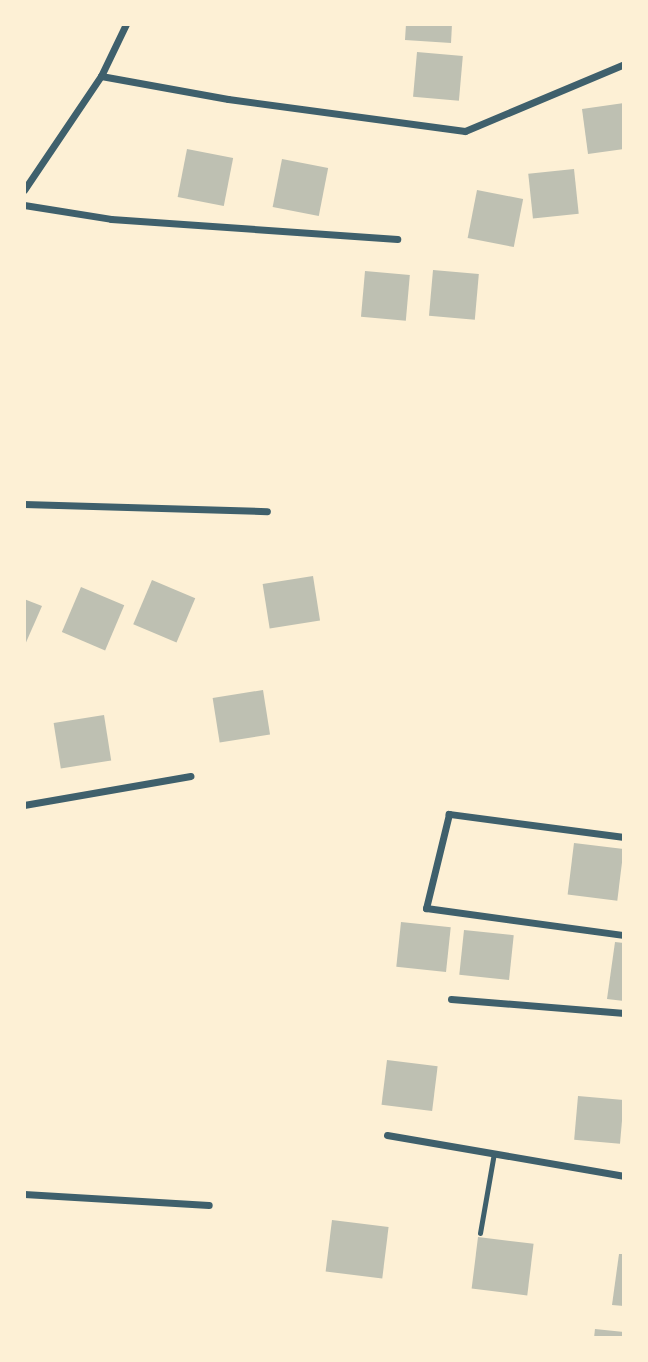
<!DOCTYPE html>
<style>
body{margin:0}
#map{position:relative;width:648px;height:1362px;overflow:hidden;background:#fdf0d5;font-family:Inter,sans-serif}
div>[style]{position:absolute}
.building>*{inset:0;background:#bec0b2;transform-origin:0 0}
.service>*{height:5px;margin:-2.5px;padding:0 2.5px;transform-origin:2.5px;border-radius:2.5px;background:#3f606c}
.minor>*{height:7px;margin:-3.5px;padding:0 3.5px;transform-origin:3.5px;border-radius:3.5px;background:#3f606c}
span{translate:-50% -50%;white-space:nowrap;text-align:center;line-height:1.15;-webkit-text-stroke:5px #fdf0d5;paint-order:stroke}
.frame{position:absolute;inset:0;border:26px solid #fdf0d5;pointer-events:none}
</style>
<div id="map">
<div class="building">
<i style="clip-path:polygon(406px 24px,452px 24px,451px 43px,405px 40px)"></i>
<i style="left:417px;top:52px;width:46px;height:45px;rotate:5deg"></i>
<i style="clip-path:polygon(624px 103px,624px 149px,588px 154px,582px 109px)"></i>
<i style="left:187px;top:149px;width:47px;height:49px;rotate:11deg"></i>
<i style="left:282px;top:159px;width:47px;height:49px;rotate:11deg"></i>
<i style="left:574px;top:169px;width:45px;height:46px;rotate:84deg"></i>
<i style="left:477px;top:190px;width:47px;height:49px;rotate:11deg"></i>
<i style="left:433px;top:270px;width:46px;height:46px;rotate:5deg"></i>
<i style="left:365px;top:271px;width:45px;height:46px;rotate:5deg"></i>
<i style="left:313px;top:576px;width:45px;height:51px;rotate:81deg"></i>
<i style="left:152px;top:580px;width:47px;height:48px;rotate:23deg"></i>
<i style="left:81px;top:587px;width:47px;height:49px;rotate:23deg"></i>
<i style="clip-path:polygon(24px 599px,42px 606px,24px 647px)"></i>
<i style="left:263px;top:690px;width:45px;height:51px;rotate:81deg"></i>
<i style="left:104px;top:715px;width:46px;height:51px;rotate:81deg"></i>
<i style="left:574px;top:843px;width:50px;height:52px;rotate:7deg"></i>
<i style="left:401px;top:922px;width:50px;height:45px;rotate:6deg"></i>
<i style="left:464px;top:930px;width:50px;height:45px;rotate:6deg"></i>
<i style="clip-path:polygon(615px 942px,624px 943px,624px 1001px,607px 999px)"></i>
<i style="left:387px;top:1060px;width:51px;height:45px;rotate:7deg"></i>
<i style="left:578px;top:1096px;width:46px;height:44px;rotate:5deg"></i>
<i style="left:332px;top:1220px;width:57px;height:52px;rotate:7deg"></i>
<i style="left:478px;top:1237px;width:56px;height:52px;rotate:7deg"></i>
<i style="clip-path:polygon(619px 1254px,624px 1254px,624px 1306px,612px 1305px)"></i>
<i style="clip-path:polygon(595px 1329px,624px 1332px,624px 1338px,594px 1338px)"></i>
</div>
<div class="service">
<i style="left:480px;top:1233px;width:81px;rotate:-80.1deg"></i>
</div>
<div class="minor">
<i style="left:101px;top:76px;width:129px;rotate:10.3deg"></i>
<i style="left:228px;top:99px;width:239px;rotate:7.7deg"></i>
<i style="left:465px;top:131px;width:173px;rotate:-22.8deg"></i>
<i style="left:24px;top:190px;width:138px;rotate:-56deg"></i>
<i style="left:101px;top:76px;width:58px;rotate:-64.3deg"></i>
<i style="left:24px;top:205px;width:88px;rotate:9.1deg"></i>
<i style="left:111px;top:219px;width:287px;rotate:4deg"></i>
<i style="left:24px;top:504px;width:243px;rotate:1.7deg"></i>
<i style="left:24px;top:805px;width:169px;rotate:-9.9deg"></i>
<i style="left:624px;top:837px;width:177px;rotate:-172.5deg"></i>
<i style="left:449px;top:814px;width:97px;rotate:103.7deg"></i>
<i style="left:426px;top:908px;width:200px;rotate:7.8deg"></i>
<i style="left:451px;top:999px;width:174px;rotate:4.6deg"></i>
<i style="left:387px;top:1135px;width:241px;rotate:9.8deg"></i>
<i style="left:24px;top:1194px;width:185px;rotate:3.4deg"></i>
</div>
<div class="frame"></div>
</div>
